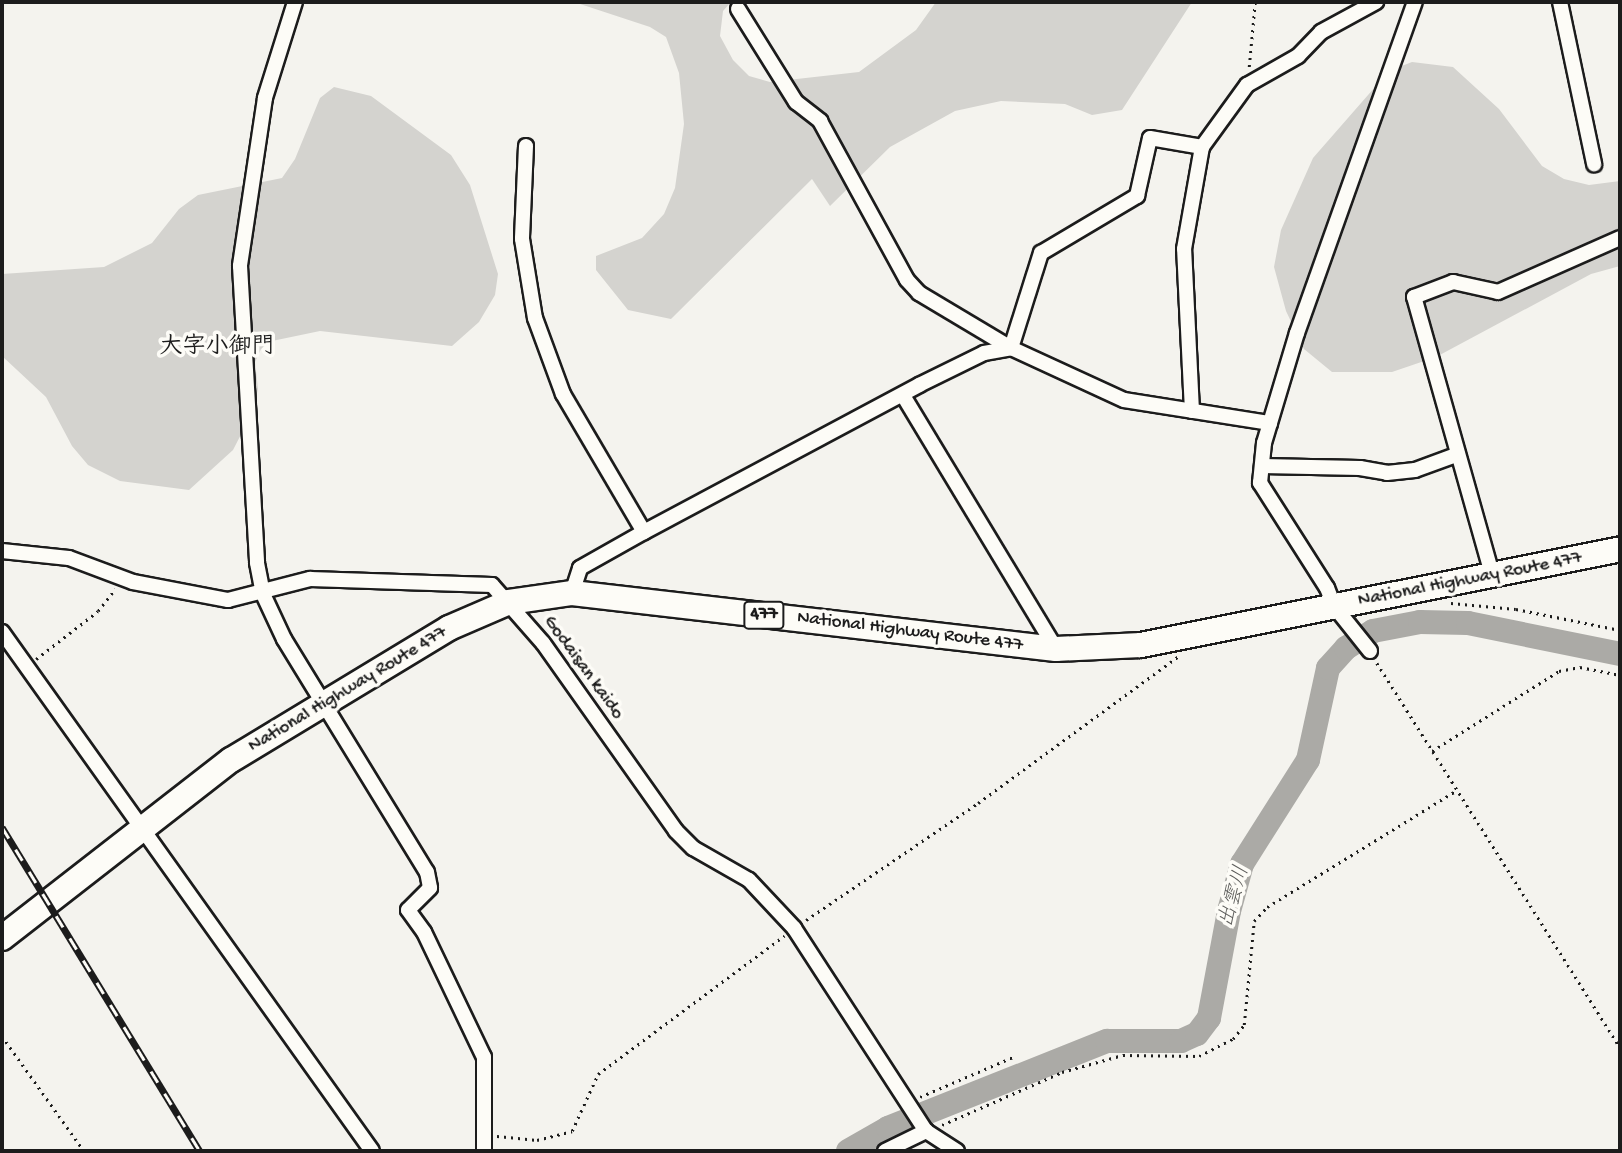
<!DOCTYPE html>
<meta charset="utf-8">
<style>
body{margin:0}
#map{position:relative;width:1622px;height:1153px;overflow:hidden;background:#f4f3ee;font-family:"Gochi Hand","Klee One",sans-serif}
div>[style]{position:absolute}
.green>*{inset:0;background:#d4d3cf}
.river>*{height:24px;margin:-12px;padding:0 12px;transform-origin:12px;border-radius:12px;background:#abaaa6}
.path>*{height:2.5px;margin-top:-1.25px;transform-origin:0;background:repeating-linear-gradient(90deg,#1c1c1c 0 2px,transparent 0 7px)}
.roads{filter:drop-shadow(2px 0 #1c1c1c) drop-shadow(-2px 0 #1c1c1c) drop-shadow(0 2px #1c1c1c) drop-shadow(0 -2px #1c1c1c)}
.street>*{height:14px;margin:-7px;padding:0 7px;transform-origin:7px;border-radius:7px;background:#fdfcf7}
.highway>*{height:24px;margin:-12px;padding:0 12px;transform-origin:12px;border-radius:12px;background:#fdfcf7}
.rail>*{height:7px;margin-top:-3.5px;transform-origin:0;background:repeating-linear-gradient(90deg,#fdfcf7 0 13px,#1c1c1c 0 26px);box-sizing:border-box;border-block:2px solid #1c1c1c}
span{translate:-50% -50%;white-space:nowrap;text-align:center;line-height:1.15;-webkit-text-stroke:7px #fdfcf7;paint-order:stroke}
.shield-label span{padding:2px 5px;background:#fdfcf7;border:2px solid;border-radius:5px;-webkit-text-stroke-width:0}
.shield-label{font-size:18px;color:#1c1c1c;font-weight:700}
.street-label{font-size:19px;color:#1c1c1c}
.water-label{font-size:21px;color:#5c5c5a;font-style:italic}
.quarter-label{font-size:23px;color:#1c1c1c;font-weight:700}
.frame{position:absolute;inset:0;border:4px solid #1c1c1c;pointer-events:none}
</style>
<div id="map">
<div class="green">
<i style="clip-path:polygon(574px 2px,731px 2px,723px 11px,720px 36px,733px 60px,749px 76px,770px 82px,859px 72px,916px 30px,936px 2px,1192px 2px,1122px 110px,1092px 115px,1065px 104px,1001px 101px,955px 111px,890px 147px,830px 206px,812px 179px,671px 319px,628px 310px,596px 270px,596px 256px,642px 238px,664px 214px,675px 188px,684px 124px,679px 73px,666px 37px,650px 27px)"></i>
<i style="clip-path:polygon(1412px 62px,1453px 67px,1499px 109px,1542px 166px,1564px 179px,1589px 185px,1620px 181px,1620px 266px,1591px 274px,1436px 357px,1392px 372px,1332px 372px,1304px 349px,1286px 311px,1274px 267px,1281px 230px,1313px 158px,1389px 71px)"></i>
<i style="clip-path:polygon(334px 87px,371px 96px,451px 155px,470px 185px,498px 274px,495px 295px,479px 322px,452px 346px,320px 331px,272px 341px,261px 349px,255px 362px,258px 389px,252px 413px,233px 450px,189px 490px,120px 481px,88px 465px,72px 446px,46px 397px,2px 356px,2px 274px,104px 267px,152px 243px,179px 209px,198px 195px,282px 178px,295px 159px,320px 98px)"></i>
</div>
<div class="river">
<i style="left:848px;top:1151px;width:46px;rotate:-29.9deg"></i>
<i style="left:888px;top:1128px;width:236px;rotate:-21.7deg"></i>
<i style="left:1107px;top:1041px;width:74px"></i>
<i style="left:1181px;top:1041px;width:17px;rotate:-24deg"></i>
<i style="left:1197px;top:1034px;width:20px;rotate:-53deg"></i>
<i style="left:1209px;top:1018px;width:109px;rotate:-79.4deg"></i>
<i style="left:1229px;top:911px;width:49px;rotate:-74.5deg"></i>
<i style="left:1242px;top:864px;width:123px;rotate:-57.6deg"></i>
<i style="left:1308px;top:760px;width:94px;rotate:-77.7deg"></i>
<i style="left:1328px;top:668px;width:27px;rotate:-48deg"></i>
<i style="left:1346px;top:648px;width:32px;rotate:-32deg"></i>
<i style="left:1373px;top:631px;width:48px;rotate:-10.8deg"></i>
<i style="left:1420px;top:622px;width:48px;rotate:1.2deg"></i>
<i style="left:1468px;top:623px;width:155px;rotate:11.5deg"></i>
</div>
<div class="path">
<i style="left:1249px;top:67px;width:65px;rotate:-84.7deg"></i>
<i style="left:1451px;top:603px;width:65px;rotate:5.3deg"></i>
<i style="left:1516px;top:609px;width:106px;rotate:11.4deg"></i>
<i style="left:36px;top:659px;width:78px;rotate:-37.7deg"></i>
<i style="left:98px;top:611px;width:28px;rotate:-52deg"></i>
<i style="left:1377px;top:663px;width:455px;rotate:57.7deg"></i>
<i style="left:1432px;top:751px;width:150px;rotate:-32.2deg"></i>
<i style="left:1559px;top:671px;width:21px;rotate:-11deg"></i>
<i style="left:1580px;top:667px;width:41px;rotate:11.3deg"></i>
<i style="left:806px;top:920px;width:208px;rotate:-34.2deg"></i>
<i style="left:978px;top:803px;width:250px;rotate:-36.2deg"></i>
<i style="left:2px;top:1036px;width:141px;rotate:54.5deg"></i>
<i style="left:920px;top:1097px;width:101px;rotate:-23.3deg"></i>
<i style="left:942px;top:1125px;width:131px;rotate:-23.8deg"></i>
<i style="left:1062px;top:1072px;width:63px;rotate:-15.6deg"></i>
<i style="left:1123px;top:1055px;width:76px;rotate:0.8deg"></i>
<i style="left:1199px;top:1056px;width:38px;rotate:-27deg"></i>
<i style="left:1233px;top:1039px;width:18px;rotate:-52deg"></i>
<i style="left:1244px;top:1025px;width:104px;rotate:-84.5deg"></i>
<i style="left:1254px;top:921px;width:19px;rotate:-47deg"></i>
<i style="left:1267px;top:907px;width:223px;rotate:-31.6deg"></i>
<i style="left:497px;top:1136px;width:40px;rotate:5.7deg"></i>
<i style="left:537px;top:1140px;width:36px;rotate:-14deg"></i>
<i style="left:572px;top:1131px;width:63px;rotate:-65.5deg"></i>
<i style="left:598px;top:1074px;width:232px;rotate:-36.6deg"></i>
</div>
<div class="roads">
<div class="street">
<i style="left:295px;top:2px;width:101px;rotate:107.4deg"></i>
<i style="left:265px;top:98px;width:170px;rotate:98.5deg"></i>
<i style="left:240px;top:266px;width:297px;rotate:86.7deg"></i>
<i style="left:257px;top:563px;width:32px;rotate:79deg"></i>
<i style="left:263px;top:594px;width:50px;rotate:65deg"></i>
<i style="left:284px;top:639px;width:273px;rotate:58.5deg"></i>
<i style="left:427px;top:872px;width:16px;rotate:79deg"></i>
<i style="left:430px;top:888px;width:31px;rotate:135deg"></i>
<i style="left:408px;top:910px;width:27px;rotate:54deg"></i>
<i style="left:424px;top:932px;width:139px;rotate:64.4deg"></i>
<i style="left:484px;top:1057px;width:94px;rotate:90deg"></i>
<i style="left:1560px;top:2px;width:166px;rotate:78.1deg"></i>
<i style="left:738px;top:9px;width:110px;rotate:58.1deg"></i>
<i style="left:796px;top:102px;width:31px;rotate:38deg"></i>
<i style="left:820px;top:121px;width:181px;rotate:61.3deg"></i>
<i style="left:907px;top:280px;width:18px;rotate:47deg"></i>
<i style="left:919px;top:293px;width:107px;rotate:30.9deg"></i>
<i style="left:1011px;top:348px;width:124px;rotate:24.7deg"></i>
<i style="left:1124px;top:400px;width:148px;rotate:9deg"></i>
<i style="left:526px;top:146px;width:93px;rotate:92.5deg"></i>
<i style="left:522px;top:239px;width:80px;rotate:80.7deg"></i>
<i style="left:535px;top:318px;width:81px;rotate:69.8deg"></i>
<i style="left:563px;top:394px;width:160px;rotate:59.6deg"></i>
<i style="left:1011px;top:348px;width:100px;rotate:-72.5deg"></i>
<i style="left:1041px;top:253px;width:112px;rotate:-30.7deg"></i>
<i style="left:1137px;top:196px;width:59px;rotate:-77.4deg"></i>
<i style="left:1150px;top:138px;width:53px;rotate:9.8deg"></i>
<i style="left:904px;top:397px;width:294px;rotate:58.9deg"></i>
<i style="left:1192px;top:411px;width:162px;rotate:-92.8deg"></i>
<i style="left:1184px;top:249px;width:104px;rotate:-80deg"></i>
<i style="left:1202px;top:147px;width:77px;rotate:-54deg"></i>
<i style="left:1247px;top:85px;width:59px;rotate:-29.6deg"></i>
<i style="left:1298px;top:56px;width:33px;rotate:-46deg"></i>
<i style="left:1321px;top:32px;width:63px;rotate:-28.6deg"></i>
<i style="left:1262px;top:466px;width:98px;rotate:1.2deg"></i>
<i style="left:1360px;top:468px;width:27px;rotate:10deg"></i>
<i style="left:1387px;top:473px;width:28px;rotate:-6deg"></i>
<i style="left:1415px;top:470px;width:44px;rotate:-20.1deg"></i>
<i style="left:2px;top:551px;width:67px;rotate:6deg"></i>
<i style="left:69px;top:558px;width:68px;rotate:20.6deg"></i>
<i style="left:133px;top:582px;width:97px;rotate:10.7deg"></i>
<i style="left:228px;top:600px;width:85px;rotate:-14.4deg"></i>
<i style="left:310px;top:579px;width:182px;rotate:1.9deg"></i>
<i style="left:492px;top:585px;width:77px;rotate:48.7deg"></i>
<i style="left:543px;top:643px;width:230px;rotate:54.7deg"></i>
<i style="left:676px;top:831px;width:24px;rotate:45deg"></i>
<i style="left:693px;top:848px;width:64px;rotate:29.7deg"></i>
<i style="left:749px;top:880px;width:66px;rotate:46.8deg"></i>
<i style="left:794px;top:928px;width:242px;rotate:57deg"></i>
<i style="left:926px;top:1131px;width:37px;rotate:33deg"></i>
<i style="left:1492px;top:574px;width:288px;rotate:-105.7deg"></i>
<i style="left:1414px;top:297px;width:42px;rotate:-21deg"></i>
<i style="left:1453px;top:282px;width:46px;rotate:12.5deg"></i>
<i style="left:1498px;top:292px;width:133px;rotate:-23.9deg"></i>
<i style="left:572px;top:593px;width:26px;rotate:-72deg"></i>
<i style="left:580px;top:568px;width:73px;rotate:-29.4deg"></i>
<i style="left:644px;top:532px;width:312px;rotate:-28.1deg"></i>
<i style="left:919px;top:385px;width:72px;rotate:-26.2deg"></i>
<i style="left:984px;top:353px;width:27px;rotate:-10deg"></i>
<i style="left:2px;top:632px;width:637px;rotate:54.51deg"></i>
<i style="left:1370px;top:651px;width:58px;rotate:-128.7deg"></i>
<i style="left:1334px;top:606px;width:19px;rotate:-111deg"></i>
<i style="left:1327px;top:588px;width:125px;rotate:-122.5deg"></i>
<i style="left:1260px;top:483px;width:40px;rotate:-84.3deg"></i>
<i style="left:1264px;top:443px;width:115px;rotate:-73.3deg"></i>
<i style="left:1297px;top:333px;width:351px;rotate:-70.4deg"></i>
<i style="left:885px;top:1151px;width:46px;rotate:-26deg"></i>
</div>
<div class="highway">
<i style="left:2px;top:938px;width:290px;rotate:-37.9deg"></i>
<i style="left:231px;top:760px;width:255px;rotate:-31.2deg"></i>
<i style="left:449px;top:628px;width:65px;rotate:-23.4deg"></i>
<i style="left:509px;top:602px;width:64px;rotate:-8.1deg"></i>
<i style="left:572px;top:593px;width:487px;rotate:6.6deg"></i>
<i style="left:1056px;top:649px;width:85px;rotate:-2.7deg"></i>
<i style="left:1141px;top:645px;width:489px;rotate:-11.3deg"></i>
</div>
</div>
<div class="rail">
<i style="left:2px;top:827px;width:380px;rotate:58.6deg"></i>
</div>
<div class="shield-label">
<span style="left:764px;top:615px">477</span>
</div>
<div class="street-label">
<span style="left:1470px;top:580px;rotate:-11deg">National Highway Route 477</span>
<span style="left:910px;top:632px;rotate:7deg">National Highway Route 477</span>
<span style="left:583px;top:668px;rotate:54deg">Godaisan kaido</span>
<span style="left:348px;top:690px;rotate:-31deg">National Highway Route 477</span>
</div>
<div class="water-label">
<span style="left:1236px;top:897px;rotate:-74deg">出雲川</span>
</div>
<div class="quarter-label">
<span style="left:217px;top:348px">大字小御門</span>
</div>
<div class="frame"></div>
</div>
